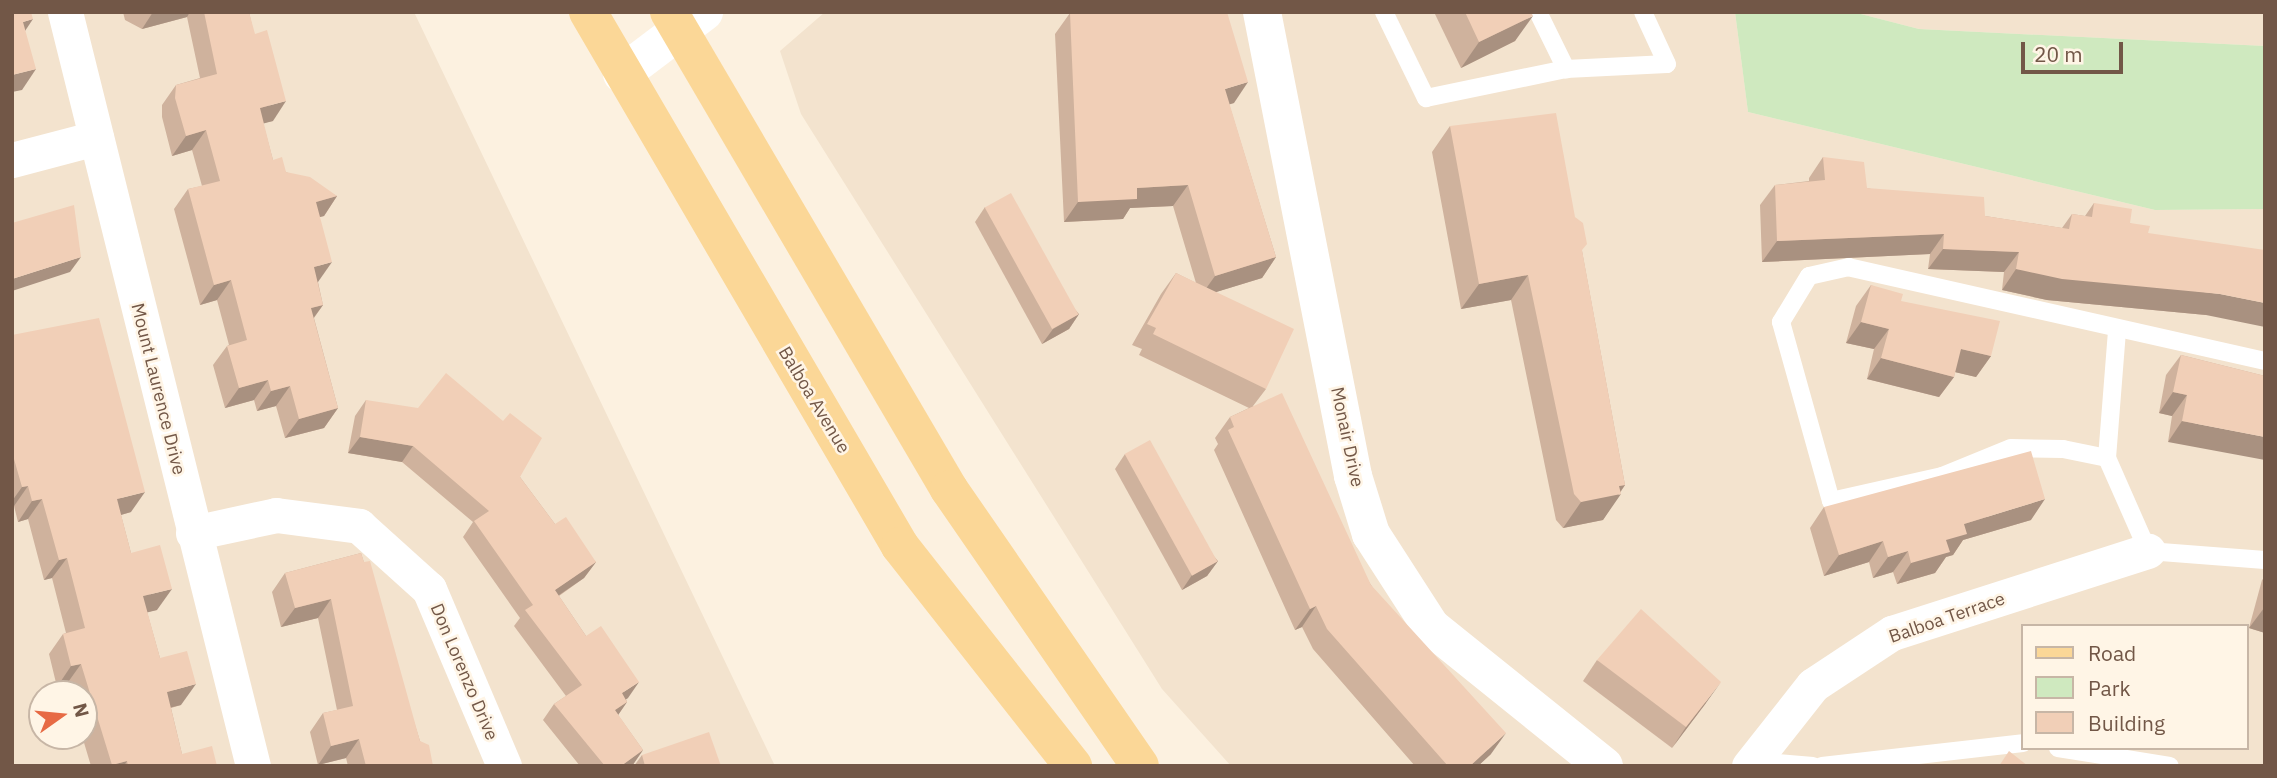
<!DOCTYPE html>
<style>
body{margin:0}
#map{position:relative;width:2277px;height:778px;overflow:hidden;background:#fcf1e0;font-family:"IBM Plex Sans",sans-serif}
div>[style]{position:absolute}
.residential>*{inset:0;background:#f3e3ce}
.green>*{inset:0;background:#cfe9bf}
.service>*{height:18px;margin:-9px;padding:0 9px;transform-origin:9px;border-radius:9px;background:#fff}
.minor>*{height:35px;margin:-17.5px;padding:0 17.5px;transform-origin:17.5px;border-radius:17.5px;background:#fff}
.tertiary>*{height:38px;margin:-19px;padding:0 19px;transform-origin:19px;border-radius:19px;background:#fff}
.secondary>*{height:38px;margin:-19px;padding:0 19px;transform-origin:19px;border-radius:19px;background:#fff}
.primary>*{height:38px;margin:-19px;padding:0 19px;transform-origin:19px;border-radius:19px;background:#fbd797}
.wall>*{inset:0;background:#cfb29d}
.shaded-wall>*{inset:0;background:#a99180}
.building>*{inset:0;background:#f1cfb7;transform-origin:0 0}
span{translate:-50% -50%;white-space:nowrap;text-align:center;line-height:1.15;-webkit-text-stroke:5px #fff5e6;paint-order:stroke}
.street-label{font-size:18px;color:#725747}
.frame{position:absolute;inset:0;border:14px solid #725747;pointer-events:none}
.legend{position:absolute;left:2021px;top:624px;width:228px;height:126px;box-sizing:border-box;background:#fff5e6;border:2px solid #c7b6a6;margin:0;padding:9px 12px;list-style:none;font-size:21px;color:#725747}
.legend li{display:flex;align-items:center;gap:14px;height:35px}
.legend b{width:35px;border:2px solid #c7b6a6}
.north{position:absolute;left:28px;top:680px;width:70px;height:70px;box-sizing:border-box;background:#fff5e6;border:2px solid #c7b6a6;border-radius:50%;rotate:75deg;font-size:19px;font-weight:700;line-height:28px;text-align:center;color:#725747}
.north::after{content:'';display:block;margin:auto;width:24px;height:32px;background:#e76a44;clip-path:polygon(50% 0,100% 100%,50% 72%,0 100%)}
.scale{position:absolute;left:2021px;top:42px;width:102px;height:32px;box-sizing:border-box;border:4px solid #725747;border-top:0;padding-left:9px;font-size:21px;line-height:24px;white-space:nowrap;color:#725747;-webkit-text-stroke:5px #fff5e6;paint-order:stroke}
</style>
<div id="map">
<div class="residential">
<i style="clip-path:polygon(evenodd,12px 12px,414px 12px,775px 766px,12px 766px,12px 12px,42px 694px,84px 694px,84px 736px,42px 736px,42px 694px)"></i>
<i style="clip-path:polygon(evenodd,825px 12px,1735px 12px,1748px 112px,2155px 210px,2265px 209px,2265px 766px,1231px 766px,1162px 689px,801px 114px,780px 51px,825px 12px,2023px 626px,2247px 626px,2247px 748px,2023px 748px,2023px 626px)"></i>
<i style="clip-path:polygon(1853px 12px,2265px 12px,2265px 46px,1919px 29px)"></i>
</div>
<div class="green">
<i style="clip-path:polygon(1735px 12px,1853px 12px,1919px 29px,2265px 46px,2265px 209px,2155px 210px,1748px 112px)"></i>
</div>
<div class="service">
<i style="left:1384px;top:12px;width:96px;rotate:64deg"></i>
<i style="left:1426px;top:98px;width:143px;rotate:-11.7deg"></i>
<i style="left:1566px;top:69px;width:101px;rotate:-2.8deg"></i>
<i style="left:1667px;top:64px;width:57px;rotate:-114.8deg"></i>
<i style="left:1538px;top:12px;width:64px;rotate:63.8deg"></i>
<i style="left:2265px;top:361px;width:426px;rotate:-167.3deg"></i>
<i style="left:1849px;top:267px;width:41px;rotate:167.3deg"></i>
<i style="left:1809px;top:276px;width:54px;rotate:121.3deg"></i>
<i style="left:1781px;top:322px;width:186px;rotate:74.4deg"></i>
<i style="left:1831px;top:501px;width:114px;rotate:-12.7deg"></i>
<i style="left:1942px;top:476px;width:74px;rotate:-22.1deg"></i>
<i style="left:2011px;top:448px;width:52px;rotate:1.1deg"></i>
<i style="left:2063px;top:449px;width:45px;rotate:11.6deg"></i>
<i style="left:2107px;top:458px;width:102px;rotate:66.2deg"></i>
<i style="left:2148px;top:551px;width:117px;rotate:4.4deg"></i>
<i style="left:2107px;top:458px;width:128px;rotate:-85.5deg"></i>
<i style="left:2058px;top:748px;width:113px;rotate:9.1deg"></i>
<i style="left:1752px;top:761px;width:61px;rotate:4.7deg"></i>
<i style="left:1822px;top:766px;width:202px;rotate:-6.5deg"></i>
</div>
<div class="minor">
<i style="left:65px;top:12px;width:777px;rotate:76deg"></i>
<i style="left:12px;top:160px;width:87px;rotate:-14.7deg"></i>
<i style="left:193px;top:533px;width:85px;rotate:-12.2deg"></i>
<i style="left:276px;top:515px;width:84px;rotate:7.5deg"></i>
<i style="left:359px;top:526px;width:94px;rotate:42deg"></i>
<i style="left:429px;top:589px;width:192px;rotate:67deg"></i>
<i style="left:1749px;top:766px;width:103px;rotate:-51.7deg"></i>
<i style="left:1813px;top:685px;width:95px;rotate:-33.4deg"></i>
<i style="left:1892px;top:633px;width:269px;rotate:-17.8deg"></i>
</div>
<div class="tertiary">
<i style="left:1262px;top:12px;width:473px;rotate:78.9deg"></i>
<i style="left:1353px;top:476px;width:61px;rotate:72.8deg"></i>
<i style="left:1371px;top:534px;width:111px;rotate:57.2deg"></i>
<i style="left:1431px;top:627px;width:222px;rotate:38.8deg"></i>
</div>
<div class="secondary">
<i style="left:622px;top:74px;width:103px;rotate:-37.1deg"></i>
</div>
<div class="primary">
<i style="left:588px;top:12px;width:618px;rotate:59.7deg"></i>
<i style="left:900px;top:546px;width:280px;rotate:51.8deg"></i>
<i style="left:669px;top:12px;width:553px;rotate:59.59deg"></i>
<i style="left:949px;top:489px;width:336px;rotate:55.4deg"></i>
</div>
<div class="wall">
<i style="clip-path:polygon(123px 12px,249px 12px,273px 121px,263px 123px,273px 160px,286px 172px,337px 196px,324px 216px,320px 217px,318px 282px,323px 305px,314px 318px,338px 408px,324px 428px,285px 438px,276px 406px,257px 411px,254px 400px,225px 408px,213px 365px,227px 346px,229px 345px,217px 300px,200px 305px,174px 209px,188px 189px,202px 186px,192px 150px,172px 156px,162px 117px,162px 105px,176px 85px,200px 78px,187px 17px,142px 29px,125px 20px)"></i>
<i style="clip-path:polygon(1434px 12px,1531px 12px,1515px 41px,1461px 68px)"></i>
<i style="clip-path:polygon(1070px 13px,1234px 103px,1229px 104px,1276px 257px,1262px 278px,1216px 292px,1266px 389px,1253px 406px,1371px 585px,1491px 754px,1478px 766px,1415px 766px,1313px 649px,1302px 627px,1295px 630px,1214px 450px,1218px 444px,1215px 438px,1230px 417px,1249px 408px,1139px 355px,1142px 349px,1132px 345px,1161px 294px,1176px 273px,1196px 283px,1173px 206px,1130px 208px,1123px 219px,1064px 222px,1055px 34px)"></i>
<i style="clip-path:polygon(1450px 126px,1582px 251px,1625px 485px,1603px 520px,1563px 528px,1556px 520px,1511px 300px,1461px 309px,1432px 152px)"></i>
<i style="clip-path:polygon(1823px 157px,1867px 188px,1985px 216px,2062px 228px,2072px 214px,2085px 216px,2094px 203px,2148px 233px,2206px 315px,2047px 300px,2002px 290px,2004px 272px,1928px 269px,1930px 254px,1762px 262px,1760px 205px,1775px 185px,1809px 181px,1809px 178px)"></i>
<i style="clip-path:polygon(985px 207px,1079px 314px,1069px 329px,1042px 344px,975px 222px)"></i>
<i style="clip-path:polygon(1871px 285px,1991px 356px,1976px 377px,1955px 372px,1954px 377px,1939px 397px,1867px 379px,1874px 349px,1846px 343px,1856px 306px)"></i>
<i style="clip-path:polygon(12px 335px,131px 512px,121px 515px,131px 553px,157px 610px,147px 612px,160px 658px,181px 705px,171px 708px,182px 754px,217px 766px,91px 766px,82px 736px,84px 736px,84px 694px,69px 694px,66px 685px,57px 687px,49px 654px,63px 634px,66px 633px,52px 578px,44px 580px,28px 519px,18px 522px,14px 506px,12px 507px)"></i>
<i style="clip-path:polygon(2181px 355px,2265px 376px,2168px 442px,2172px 416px,2159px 413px,2166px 375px)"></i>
<i style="clip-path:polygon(366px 400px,520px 477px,555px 524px,596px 562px,584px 578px,559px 596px,628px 698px,626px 699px,627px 702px,618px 715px,643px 750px,632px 766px,580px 766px,543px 720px,554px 704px,566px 696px,514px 626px,520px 618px,463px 537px,473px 522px,402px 462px,348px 453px,355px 416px)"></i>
<i style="clip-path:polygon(1125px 454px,1218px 561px,1207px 576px,1182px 590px,1115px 469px)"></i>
<i style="clip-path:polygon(1824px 507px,2031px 520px,1963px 540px,1953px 555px,1946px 557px,1935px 573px,1897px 584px,1893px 572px,1873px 578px,1869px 562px,1824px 576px,1810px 528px)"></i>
<i style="clip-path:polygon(361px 553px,420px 741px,433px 766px,348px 766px,346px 758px,318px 765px,310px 732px,323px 713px,337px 710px,318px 618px,281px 627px,272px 592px,285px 573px)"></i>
<i style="clip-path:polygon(2265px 577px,2265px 633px,2249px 628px,2262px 580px)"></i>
<i style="clip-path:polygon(1597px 660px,1706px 703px,1672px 748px,1583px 681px)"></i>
<i style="clip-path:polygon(642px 755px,721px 766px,634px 766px)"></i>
</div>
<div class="shaded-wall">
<i style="clip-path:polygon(153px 12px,190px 12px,187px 17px,142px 29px)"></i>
<i style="clip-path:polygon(1533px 16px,1515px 41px,1461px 68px,1479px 42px)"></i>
<i style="clip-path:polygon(33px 19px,19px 40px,23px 22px)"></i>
<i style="clip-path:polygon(36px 69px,22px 90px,12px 92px,12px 75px)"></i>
<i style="clip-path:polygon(1248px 82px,1234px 103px,1211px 110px,1225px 89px)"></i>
<i style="clip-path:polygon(286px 101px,273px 121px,246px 128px,260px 108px)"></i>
<i style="clip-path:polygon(206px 130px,192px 150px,172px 156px,186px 136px)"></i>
<i style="clip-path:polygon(1188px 185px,1173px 206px,1130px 208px,1123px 219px,1064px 222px,1078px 202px,1137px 188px)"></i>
<i style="clip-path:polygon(337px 196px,324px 216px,303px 221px,316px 202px)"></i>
<i style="clip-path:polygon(1944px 234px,1930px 254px,1762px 262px,1777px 241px)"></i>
<i style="clip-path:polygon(1943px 249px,2019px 252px,2004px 272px,1928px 269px)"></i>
<i style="clip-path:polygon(81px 257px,70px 272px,12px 291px,12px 279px)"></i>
<i style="clip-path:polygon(1276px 257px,1262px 278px,1200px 297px,1215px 276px)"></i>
<i style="clip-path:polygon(332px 262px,318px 282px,300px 286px,314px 267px)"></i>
<i style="clip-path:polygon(2016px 269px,2220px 294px,2265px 303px,2265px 327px,2206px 315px,2047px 300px,2002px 290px)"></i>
<i style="clip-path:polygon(1528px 275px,1511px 300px,1461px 309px,1479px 284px)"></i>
<i style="clip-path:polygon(231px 280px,217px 300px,200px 305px,214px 285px)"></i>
<i style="clip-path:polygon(323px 305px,309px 324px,311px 308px)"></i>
<i style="clip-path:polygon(1079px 314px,1069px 329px,1042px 344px,1053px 329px)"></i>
<i style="clip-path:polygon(1861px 322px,1889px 329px,1874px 349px,1846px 343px)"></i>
<i style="clip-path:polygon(1961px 349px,1991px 356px,1976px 377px,1946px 370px)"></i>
<i style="clip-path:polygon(1881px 358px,1954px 377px,1939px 397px,1867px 379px)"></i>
<i style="clip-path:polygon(268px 380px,254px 400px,225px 408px,239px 388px)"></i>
<i style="clip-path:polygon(290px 386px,276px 406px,257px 411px,271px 391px)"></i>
<i style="clip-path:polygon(2173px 392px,2187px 395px,2172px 416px,2159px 413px)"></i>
<i style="clip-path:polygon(338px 408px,324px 428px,285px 438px,299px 419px)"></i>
<i style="clip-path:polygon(2182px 421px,2265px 437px,2265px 460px,2168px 442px)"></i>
<i style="clip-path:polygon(360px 437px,413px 446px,402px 462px,348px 453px)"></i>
<i style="clip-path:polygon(1625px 485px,1618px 495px,1621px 494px,1603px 520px,1563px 528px,1581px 502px,1619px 486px)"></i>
<i style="clip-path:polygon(28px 486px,14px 506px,12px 507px,12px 501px,22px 487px)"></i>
<i style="clip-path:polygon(145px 492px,131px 512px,103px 520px,117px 499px)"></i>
<i style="clip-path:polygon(42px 499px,28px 519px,18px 522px,32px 501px)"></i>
<i style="clip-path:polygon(2045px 499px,2031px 520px,1963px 540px,1953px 555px,1946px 557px,1935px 573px,1897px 584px,1911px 563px,1964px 524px)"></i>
<i style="clip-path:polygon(1883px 541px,1869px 562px,1824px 576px,1839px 555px)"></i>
<i style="clip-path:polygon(1908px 551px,1893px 572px,1873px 578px,1888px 557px)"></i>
<i style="clip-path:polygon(67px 558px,52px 578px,44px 580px,59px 560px)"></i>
<i style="clip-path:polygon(1218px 561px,1207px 576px,1182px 590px,1192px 575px)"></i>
<i style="clip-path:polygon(596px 562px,584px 578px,543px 606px,555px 590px)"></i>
<i style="clip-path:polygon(172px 589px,157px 610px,129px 617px,143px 596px)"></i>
<i style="clip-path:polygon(331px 599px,318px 618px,281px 627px,295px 608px)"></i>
<i style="clip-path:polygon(1316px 606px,1302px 627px,1295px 630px,1310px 609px)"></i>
<i style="clip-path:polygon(2264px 608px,2265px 633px,2249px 628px)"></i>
<i style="clip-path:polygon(81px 664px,66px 685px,57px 687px,71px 666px)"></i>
<i style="clip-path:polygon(639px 682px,628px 698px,611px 709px,622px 693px)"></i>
<i style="clip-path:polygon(1721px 682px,1706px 703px,1672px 748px,1686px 727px)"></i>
<i style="clip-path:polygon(196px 684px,181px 705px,152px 712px,167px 692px)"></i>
<i style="clip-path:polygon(627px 702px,616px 718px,615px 710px)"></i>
<i style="clip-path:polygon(1506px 733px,1491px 754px,1478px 766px,1470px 766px)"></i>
<i style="clip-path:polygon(359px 739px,346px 758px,318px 765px,331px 746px)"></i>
<i style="clip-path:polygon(643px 750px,632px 766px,621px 766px)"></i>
<i style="clip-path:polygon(127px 761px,124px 766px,111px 766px,112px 765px)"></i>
</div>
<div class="building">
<i style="clip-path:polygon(12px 12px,31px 12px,33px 19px,23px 22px,36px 69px,12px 75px)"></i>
<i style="clip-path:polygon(204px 12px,249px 12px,255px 34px,267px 30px,286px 101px,260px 108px,273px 160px,282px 157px,286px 172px,310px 177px,337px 196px,316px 202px,332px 262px,314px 267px,323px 305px,311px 308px,338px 408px,299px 419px,290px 386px,271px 391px,268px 380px,239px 388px,227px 346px,247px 340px,231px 280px,214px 285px,188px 189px,220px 181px,206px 130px,186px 136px,175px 98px,176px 85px,217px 74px)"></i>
<i style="clip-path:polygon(1084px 12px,1227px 12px,1248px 82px,1225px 89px,1276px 257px,1215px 276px,1188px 185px,1137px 188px,1137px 199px,1078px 202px,1070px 13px)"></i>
<i style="clip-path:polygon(1465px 12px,1531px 12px,1533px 16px,1479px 42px)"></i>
<i style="clip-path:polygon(1556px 113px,1575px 217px,1583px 223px,1587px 244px,1582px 250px,1625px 485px,1619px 486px,1621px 494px,1581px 502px,1574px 494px,1528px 275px,1479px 284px,1450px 126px)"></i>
<i style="clip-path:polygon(1823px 157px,1864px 162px,1867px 188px,1984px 197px,1985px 216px,2069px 229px,2072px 214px,2092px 217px,2094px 203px,2132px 209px,2130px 223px,2150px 226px,2148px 233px,2265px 250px,2265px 303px,2220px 294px,2062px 279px,2016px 269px,2019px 252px,1943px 249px,1944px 234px,1777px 241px,1775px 185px,1825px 180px)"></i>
<i style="left:1011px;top:193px;width:139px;height:30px;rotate:61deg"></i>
<i style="clip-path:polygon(74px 205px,81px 257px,12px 279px,12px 223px)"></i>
<i style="clip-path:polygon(1176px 273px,1294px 329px,1266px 389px,1153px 334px,1156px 328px,1147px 324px)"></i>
<i style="clip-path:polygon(1871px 285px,1903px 294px,1901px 301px,2000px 321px,1991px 356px,1961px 349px,1954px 377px,1881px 358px,1889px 329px,1861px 322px)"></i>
<i style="clip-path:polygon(99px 318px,145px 492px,117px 499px,131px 553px,160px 545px,172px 589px,143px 596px,160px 658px,187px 651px,196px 684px,167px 692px,182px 754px,212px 746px,217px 766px,128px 766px,127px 761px,112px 765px,81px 664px,71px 666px,63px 634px,85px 628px,67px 558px,59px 560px,42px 499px,32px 501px,28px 486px,22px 487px,12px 452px,12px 335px)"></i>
<i style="clip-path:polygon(2181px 355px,2265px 376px,2265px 437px,2182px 421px,2187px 395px,2173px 392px)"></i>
<i style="clip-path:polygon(446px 373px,503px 421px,510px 413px,542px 438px,520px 477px,555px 524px,566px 517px,596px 562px,555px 590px,586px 636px,601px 626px,639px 682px,622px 693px,627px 702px,615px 710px,643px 750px,621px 766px,605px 766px,554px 704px,582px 685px,525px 610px,533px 605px,474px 521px,489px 511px,413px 446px,360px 437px,366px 400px,418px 408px)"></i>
<i style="clip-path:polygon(1282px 393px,1371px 585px,1506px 733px,1470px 766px,1448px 766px,1327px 629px,1316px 606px,1310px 609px,1228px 430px,1234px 427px,1230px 417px)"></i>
<i style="left:1150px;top:440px;width:139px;height:29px;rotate:61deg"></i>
<i style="clip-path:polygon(2031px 451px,2045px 499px,1964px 524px,1967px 534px,1946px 540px,1950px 552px,1911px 563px,1908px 551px,1888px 557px,1883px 541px,1839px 555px,1824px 507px)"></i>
<i style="clip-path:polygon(361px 553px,364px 562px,370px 561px,420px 741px,429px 745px,433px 766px,366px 766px,359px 739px,331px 746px,323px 713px,353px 706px,331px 599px,295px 608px,285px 573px)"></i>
<i style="clip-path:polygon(1641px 609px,1721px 682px,1686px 727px,1597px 660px)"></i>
<i style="clip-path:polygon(709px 732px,721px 766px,645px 766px,642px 755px)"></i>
<i style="clip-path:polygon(2009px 751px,2028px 766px,1999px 766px)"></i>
</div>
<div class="street-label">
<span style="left:158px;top:389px;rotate:76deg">Mount Laurence Drive</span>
<span style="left:814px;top:400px;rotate:59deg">Balboa Avenue</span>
<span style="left:1347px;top:437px;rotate:78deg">Monair Drive</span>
<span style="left:1947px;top:618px;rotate:-19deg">Balboa Terrace</span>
<span style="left:464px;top:672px;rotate:67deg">Don Lorenzo Drive</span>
</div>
<div class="frame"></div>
<ul class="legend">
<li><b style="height:9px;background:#fbd797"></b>Road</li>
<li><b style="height:19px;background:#cfe9bf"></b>Park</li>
<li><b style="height:19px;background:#f1cfb7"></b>Building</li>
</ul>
<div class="north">N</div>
<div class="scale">20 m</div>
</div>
